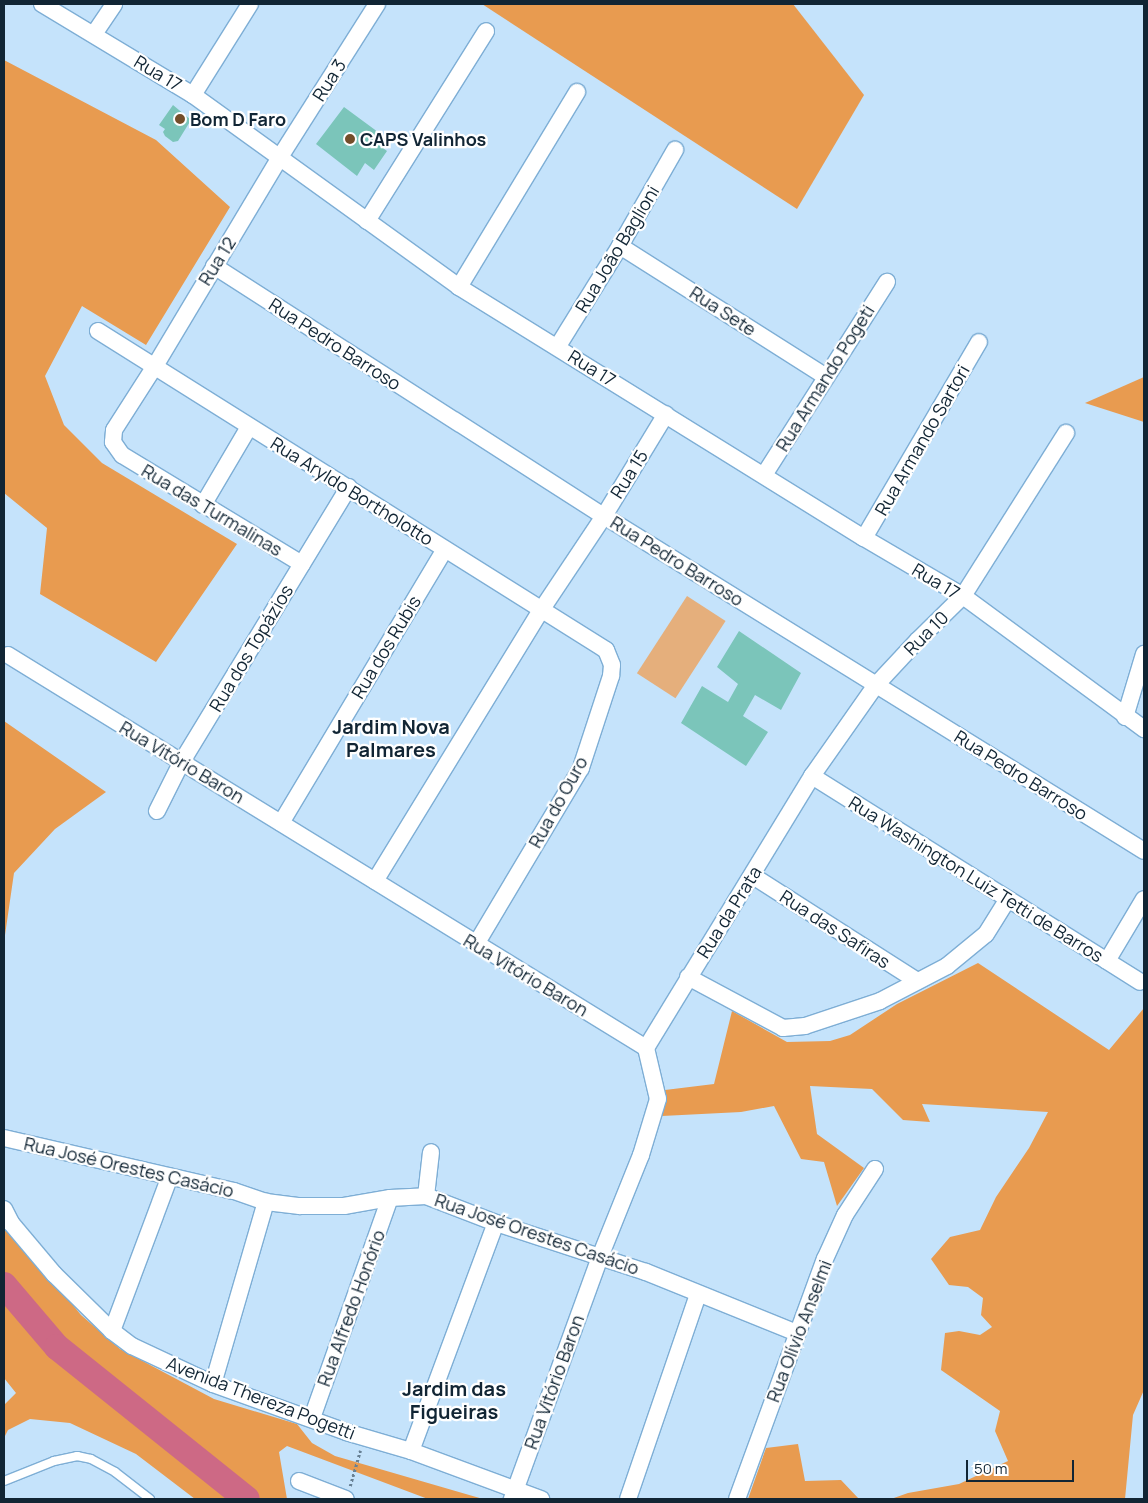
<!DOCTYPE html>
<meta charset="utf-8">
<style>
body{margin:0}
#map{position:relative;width:1148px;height:1503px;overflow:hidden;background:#c5e3fb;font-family:Manrope,sans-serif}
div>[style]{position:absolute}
.green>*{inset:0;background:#e5af7c;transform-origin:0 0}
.forest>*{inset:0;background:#e89b50}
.river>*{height:26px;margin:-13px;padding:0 13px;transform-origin:13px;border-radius:13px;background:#cd6985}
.building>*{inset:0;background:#7bc5ba}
.path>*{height:2.5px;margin-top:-1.25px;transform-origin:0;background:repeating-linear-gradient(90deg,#678094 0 2.5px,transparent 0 5px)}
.roads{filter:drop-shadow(1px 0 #7eaed5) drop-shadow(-1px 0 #7eaed5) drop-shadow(0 1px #7eaed5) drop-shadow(0 -1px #7eaed5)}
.service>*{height:8px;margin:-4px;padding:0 4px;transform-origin:4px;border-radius:4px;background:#fff}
.minor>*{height:16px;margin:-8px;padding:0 8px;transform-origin:8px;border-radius:8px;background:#fff}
.dots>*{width:14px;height:14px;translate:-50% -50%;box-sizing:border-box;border:2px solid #fff;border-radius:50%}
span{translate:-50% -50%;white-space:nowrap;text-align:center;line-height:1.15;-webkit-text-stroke:4.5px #fff;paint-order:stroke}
.street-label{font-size:18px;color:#112534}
.poi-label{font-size:18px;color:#112534;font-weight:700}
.left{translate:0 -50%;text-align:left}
.quarter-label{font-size:20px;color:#112534;font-weight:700}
.frame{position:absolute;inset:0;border:5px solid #112534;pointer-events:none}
.scale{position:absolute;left:966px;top:1460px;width:108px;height:22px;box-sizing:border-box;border:2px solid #112534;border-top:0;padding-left:6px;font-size:15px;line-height:18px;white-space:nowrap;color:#112534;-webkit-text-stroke:4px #fff;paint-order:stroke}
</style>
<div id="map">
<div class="green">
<i style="left:687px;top:596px;width:46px;height:92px;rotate:33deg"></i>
</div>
<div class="forest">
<i style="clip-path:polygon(482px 4px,793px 4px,864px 95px,797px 209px)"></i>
<i style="clip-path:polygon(4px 60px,156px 140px,230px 207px,146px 345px,82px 306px,45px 376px,64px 425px,102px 463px,237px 544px,156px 662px,40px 594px,47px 528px,4px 493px)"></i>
<i style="clip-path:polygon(1144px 377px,1144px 422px,1085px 403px)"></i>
<i style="clip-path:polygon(4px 721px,106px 792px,55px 829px,14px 873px,4px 942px)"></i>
<i style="clip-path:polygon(978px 963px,1109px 1050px,1144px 1008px,1144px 1390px,1133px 1415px,1125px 1499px,891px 1499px,908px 1493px,959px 1484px,1008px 1461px,995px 1431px,1000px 1411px,941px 1370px,945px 1333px,959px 1331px,980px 1335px,992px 1327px,981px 1315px,983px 1298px,968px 1287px,949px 1285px,931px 1259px,950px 1237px,980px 1230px,996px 1197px,1029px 1148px,1048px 1112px,922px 1104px,930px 1122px,903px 1120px,872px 1089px,810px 1086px,817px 1134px,864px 1168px,837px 1206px,824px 1162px,801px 1159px,774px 1106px,741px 1112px,662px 1116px,665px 1090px,714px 1084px,732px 1011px,787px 1042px,830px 1041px,850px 1035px,897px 1004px)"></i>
<i style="clip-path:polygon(4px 1211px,32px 1255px,81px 1315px,120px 1349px,214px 1399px,297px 1424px,312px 1443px,335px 1456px,483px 1499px,428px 1499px,287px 1446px,279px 1452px,287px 1499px,195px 1499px,136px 1454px,70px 1423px,30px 1419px,8px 1430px,4px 1438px,4px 1405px,16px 1393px,4px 1378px)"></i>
<i style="clip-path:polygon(798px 1444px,805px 1481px,841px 1480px,859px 1499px,748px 1499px,766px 1448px)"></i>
</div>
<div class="river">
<i style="left:4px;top:1285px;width:82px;rotate:49.5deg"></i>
<i style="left:57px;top:1347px;width:243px;rotate:38.7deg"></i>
</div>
<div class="building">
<i style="clip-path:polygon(173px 105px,191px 120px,178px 141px,173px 142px,165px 136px,163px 132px,165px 129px,159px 125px)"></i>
<i style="clip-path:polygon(344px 107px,382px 135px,376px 143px,387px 151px,374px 170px,365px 163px,357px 176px,316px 144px)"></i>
<i style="clip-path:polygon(739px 631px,801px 673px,781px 710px,755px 695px,743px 716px,768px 732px,746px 766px,681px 723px,702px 686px,728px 702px,738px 684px,717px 667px)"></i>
</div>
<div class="path">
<i style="left:350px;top:1486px;width:37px;rotate:-74deg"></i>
</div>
<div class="roads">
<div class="service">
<i style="left:4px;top:1481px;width:54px;rotate:-21.8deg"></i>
<i style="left:54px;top:1461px;width:24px;rotate:-12deg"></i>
<i style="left:77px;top:1456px;width:14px;rotate:12deg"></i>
<i style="left:91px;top:1459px;width:27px;rotate:28deg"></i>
<i style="left:115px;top:1472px;width:44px;rotate:37.6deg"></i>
</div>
<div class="minor">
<i style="left:42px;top:4px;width:176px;rotate:31.1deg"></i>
<i style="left:193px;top:95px;width:328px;rotate:35.8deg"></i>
<i style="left:459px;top:287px;width:476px;rotate:31.8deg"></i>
<i style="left:864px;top:538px;width:115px;rotate:30.4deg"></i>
<i style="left:963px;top:596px;width:225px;rotate:36.3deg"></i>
<i style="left:94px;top:34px;width:36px;rotate:-56deg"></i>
<i style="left:193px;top:95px;width:107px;rotate:-57.9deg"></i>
<i style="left:367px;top:221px;width:224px;rotate:-57.9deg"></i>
<i style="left:620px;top:246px;width:243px;rotate:32.4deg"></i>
<i style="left:214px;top:266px;width:463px;rotate:32.7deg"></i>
<i style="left:604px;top:516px;width:635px;rotate:31.81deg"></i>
<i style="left:459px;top:287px;width:228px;rotate:-58.8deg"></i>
<i style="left:98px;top:331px;width:600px;rotate:32.13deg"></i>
<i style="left:606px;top:650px;width:16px;rotate:68deg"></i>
<i style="left:612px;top:665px;width:11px;rotate:95deg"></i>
<i style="left:611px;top:676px;width:97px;rotate:108.1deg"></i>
<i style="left:581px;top:768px;width:205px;rotate:120.8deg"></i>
<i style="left:558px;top:346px;width:118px;rotate:-58.2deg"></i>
<i style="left:620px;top:246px;width:111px;rotate:-60.2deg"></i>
<i style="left:764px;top:475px;width:229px;rotate:-57.5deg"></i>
<i style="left:203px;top:505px;width:91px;rotate:-59.5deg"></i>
<i style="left:864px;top:538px;width:227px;rotate:-59.6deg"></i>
<i style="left:302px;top:564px;width:210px;rotate:-148.8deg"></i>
<i style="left:122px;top:455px;width:16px;rotate:-125deg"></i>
<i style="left:113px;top:442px;width:12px;rotate:-85deg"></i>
<i style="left:114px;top:430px;width:76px;rotate:-57.4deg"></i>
<i style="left:155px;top:366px;width:244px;rotate:-59.1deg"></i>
<i style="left:280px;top:157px;width:181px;rotate:-57.6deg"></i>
<i style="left:8px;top:655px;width:749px;rotate:31.63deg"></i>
<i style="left:646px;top:1048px;width:52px;rotate:76.8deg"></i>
<i style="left:658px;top:1099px;width:59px;rotate:106.9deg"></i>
<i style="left:641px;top:1155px;width:110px;rotate:111.9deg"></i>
<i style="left:600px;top:1257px;width:258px;rotate:110deg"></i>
<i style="left:1125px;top:717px;width:66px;rotate:-73.2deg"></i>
<i style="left:812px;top:776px;width:387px;rotate:32.1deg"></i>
<i style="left:157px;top:811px;width:54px;rotate:-63.4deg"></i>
<i style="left:181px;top:763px;width:323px;rotate:-58.7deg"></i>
<i style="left:281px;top:823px;width:319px;rotate:-59.1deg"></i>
<i style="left:753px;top:876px;width:195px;rotate:32.6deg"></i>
<i style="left:375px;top:881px;width:319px;rotate:-58.5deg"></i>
<i style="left:542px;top:609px;width:112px;rotate:-56.3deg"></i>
<i style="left:604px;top:516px;width:119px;rotate:-58.7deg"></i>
<i style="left:1107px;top:961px;width:72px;rotate:-59.2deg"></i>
<i style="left:688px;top:977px;width:108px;rotate:28.2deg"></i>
<i style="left:783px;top:1028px;width:22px;rotate:-5deg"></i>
<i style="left:805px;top:1026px;width:79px;rotate:-18.4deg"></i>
<i style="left:880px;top:1001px;width:76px;rotate:-27.6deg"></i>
<i style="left:947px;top:966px;width:50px;rotate:-39.4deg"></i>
<i style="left:986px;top:934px;width:40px;rotate:-58deg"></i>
<i style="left:646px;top:1048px;width:319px;rotate:-58.6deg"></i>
<i style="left:812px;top:776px;width:111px;rotate:-54.9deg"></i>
<i style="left:876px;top:685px;width:62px;rotate:-47deg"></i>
<i style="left:918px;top:640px;width:63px;rotate:-44.4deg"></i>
<i style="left:963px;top:596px;width:193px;rotate:-57.7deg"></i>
<i style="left:4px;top:1138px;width:236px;rotate:13deg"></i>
<i style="left:234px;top:1191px;width:34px;rotate:19deg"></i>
<i style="left:266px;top:1202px;width:34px;rotate:7deg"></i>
<i style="left:300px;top:1206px;width:44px"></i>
<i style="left:344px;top:1206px;width:47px;rotate:-9.9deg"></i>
<i style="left:390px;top:1198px;width:36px;rotate:-3deg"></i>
<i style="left:426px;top:1196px;width:75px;rotate:21.1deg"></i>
<i style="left:496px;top:1223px;width:158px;rotate:18.1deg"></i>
<i style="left:646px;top:1272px;width:163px;rotate:22deg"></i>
<i style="left:426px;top:1196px;width:44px;rotate:-83.5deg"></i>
<i style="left:4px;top:1209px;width:16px;rotate:63deg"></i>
<i style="left:11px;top:1223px;width:67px;rotate:49.9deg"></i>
<i style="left:54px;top:1274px;width:81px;rotate:44.5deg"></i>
<i style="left:112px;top:1331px;width:25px;rotate:37deg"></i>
<i style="left:132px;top:1346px;width:89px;rotate:25.1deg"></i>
<i style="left:213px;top:1384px;width:141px;rotate:19.8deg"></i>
<i style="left:346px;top:1432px;width:68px;rotate:16.3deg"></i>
<i style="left:411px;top:1451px;width:139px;rotate:20.3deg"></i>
<i style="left:112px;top:1331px;width:165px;rotate:-69.5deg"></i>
<i style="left:213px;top:1384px;width:190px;rotate:-73.8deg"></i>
<i style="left:312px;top:1418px;width:233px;rotate:-70.5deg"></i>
<i style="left:411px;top:1451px;width:243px;rotate:-69.6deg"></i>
<i style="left:299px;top:1481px;width:50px;rotate:21deg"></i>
<i style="left:628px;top:1499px;width:217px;rotate:-71.1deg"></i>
<i style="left:737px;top:1499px;width:256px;rotate:-69.9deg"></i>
<i style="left:825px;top:1259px;width:48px;rotate:-65.6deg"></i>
<i style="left:845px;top:1215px;width:55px;rotate:-56.9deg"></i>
</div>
</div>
<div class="dots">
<i style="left:180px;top:119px;background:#744e2a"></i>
<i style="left:350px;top:139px;background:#744e2a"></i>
</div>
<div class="street-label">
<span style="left:158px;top:73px;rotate:31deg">Rua 17</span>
<span style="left:329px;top:80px;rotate:-58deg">Rua 3</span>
<span style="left:617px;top:249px;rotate:-59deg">Rua João Baglioni</span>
<span style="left:217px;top:261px;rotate:-58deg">Rua 12</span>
<span style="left:723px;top:311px;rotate:33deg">Rua Sete</span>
<span style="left:335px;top:344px;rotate:33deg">Rua Pedro Barroso</span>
<span style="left:592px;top:368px;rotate:32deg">Rua 17</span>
<span style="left:825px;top:378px;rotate:-58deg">Rua Armando Pogeti</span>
<span style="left:922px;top:440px;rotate:-60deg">Rua Armando Sartori</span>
<span style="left:629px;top:474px;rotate:-58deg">Rua 15</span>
<span style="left:352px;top:491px;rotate:32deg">Rua Aryldo Bortholotto</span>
<span style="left:212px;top:510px;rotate:31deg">Rua das Turmalinas</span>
<span style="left:677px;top:561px;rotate:32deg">Rua Pedro Barroso</span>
<span style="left:936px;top:581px;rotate:31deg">Rua 17</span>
<span style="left:926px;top:633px;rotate:-45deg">Rua 10</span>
<span style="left:386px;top:647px;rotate:-59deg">Rua dos Rubis</span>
<span style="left:251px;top:648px;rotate:-59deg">Rua dos Topázios</span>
<span style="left:182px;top:762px;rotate:31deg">Rua Vitório Baron</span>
<span style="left:1021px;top:775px;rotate:32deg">Rua Pedro Barroso</span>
<span style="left:558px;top:802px;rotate:-61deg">Rua do Ouro</span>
<span style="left:976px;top:879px;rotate:32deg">Rua Washington Luiz Tetti de Barros</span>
<span style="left:729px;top:912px;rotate:-58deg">Rua da Prata</span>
<span style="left:835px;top:929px;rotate:33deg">Rua das Safiras</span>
<span style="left:526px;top:975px;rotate:31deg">Rua Vitório Baron</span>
<span style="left:129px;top:1167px;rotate:13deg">Rua José Orestes Casácio</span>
<span style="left:537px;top:1234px;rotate:19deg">Rua José Orestes Casácio</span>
<span style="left:351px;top:1308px;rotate:-70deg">Rua Alfredo Honório</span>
<span style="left:799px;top:1331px;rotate:-69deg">Rua Olívio Anselmi</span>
<span style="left:554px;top:1382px;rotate:-70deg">Rua Vitório Baron</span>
<span style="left:261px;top:1398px;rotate:21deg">Avenida Thereza Pogetti</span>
</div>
<div class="poi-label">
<span class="left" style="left:190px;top:119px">Bom D Faro</span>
<span class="left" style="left:360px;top:139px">CAPS Valinhos</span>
</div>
<div class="quarter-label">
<span style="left:391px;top:738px">Jardim Nova<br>Palmares</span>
<span style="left:454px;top:1400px">Jardim das<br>Figueiras</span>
</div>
<div class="frame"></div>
<div class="scale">50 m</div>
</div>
